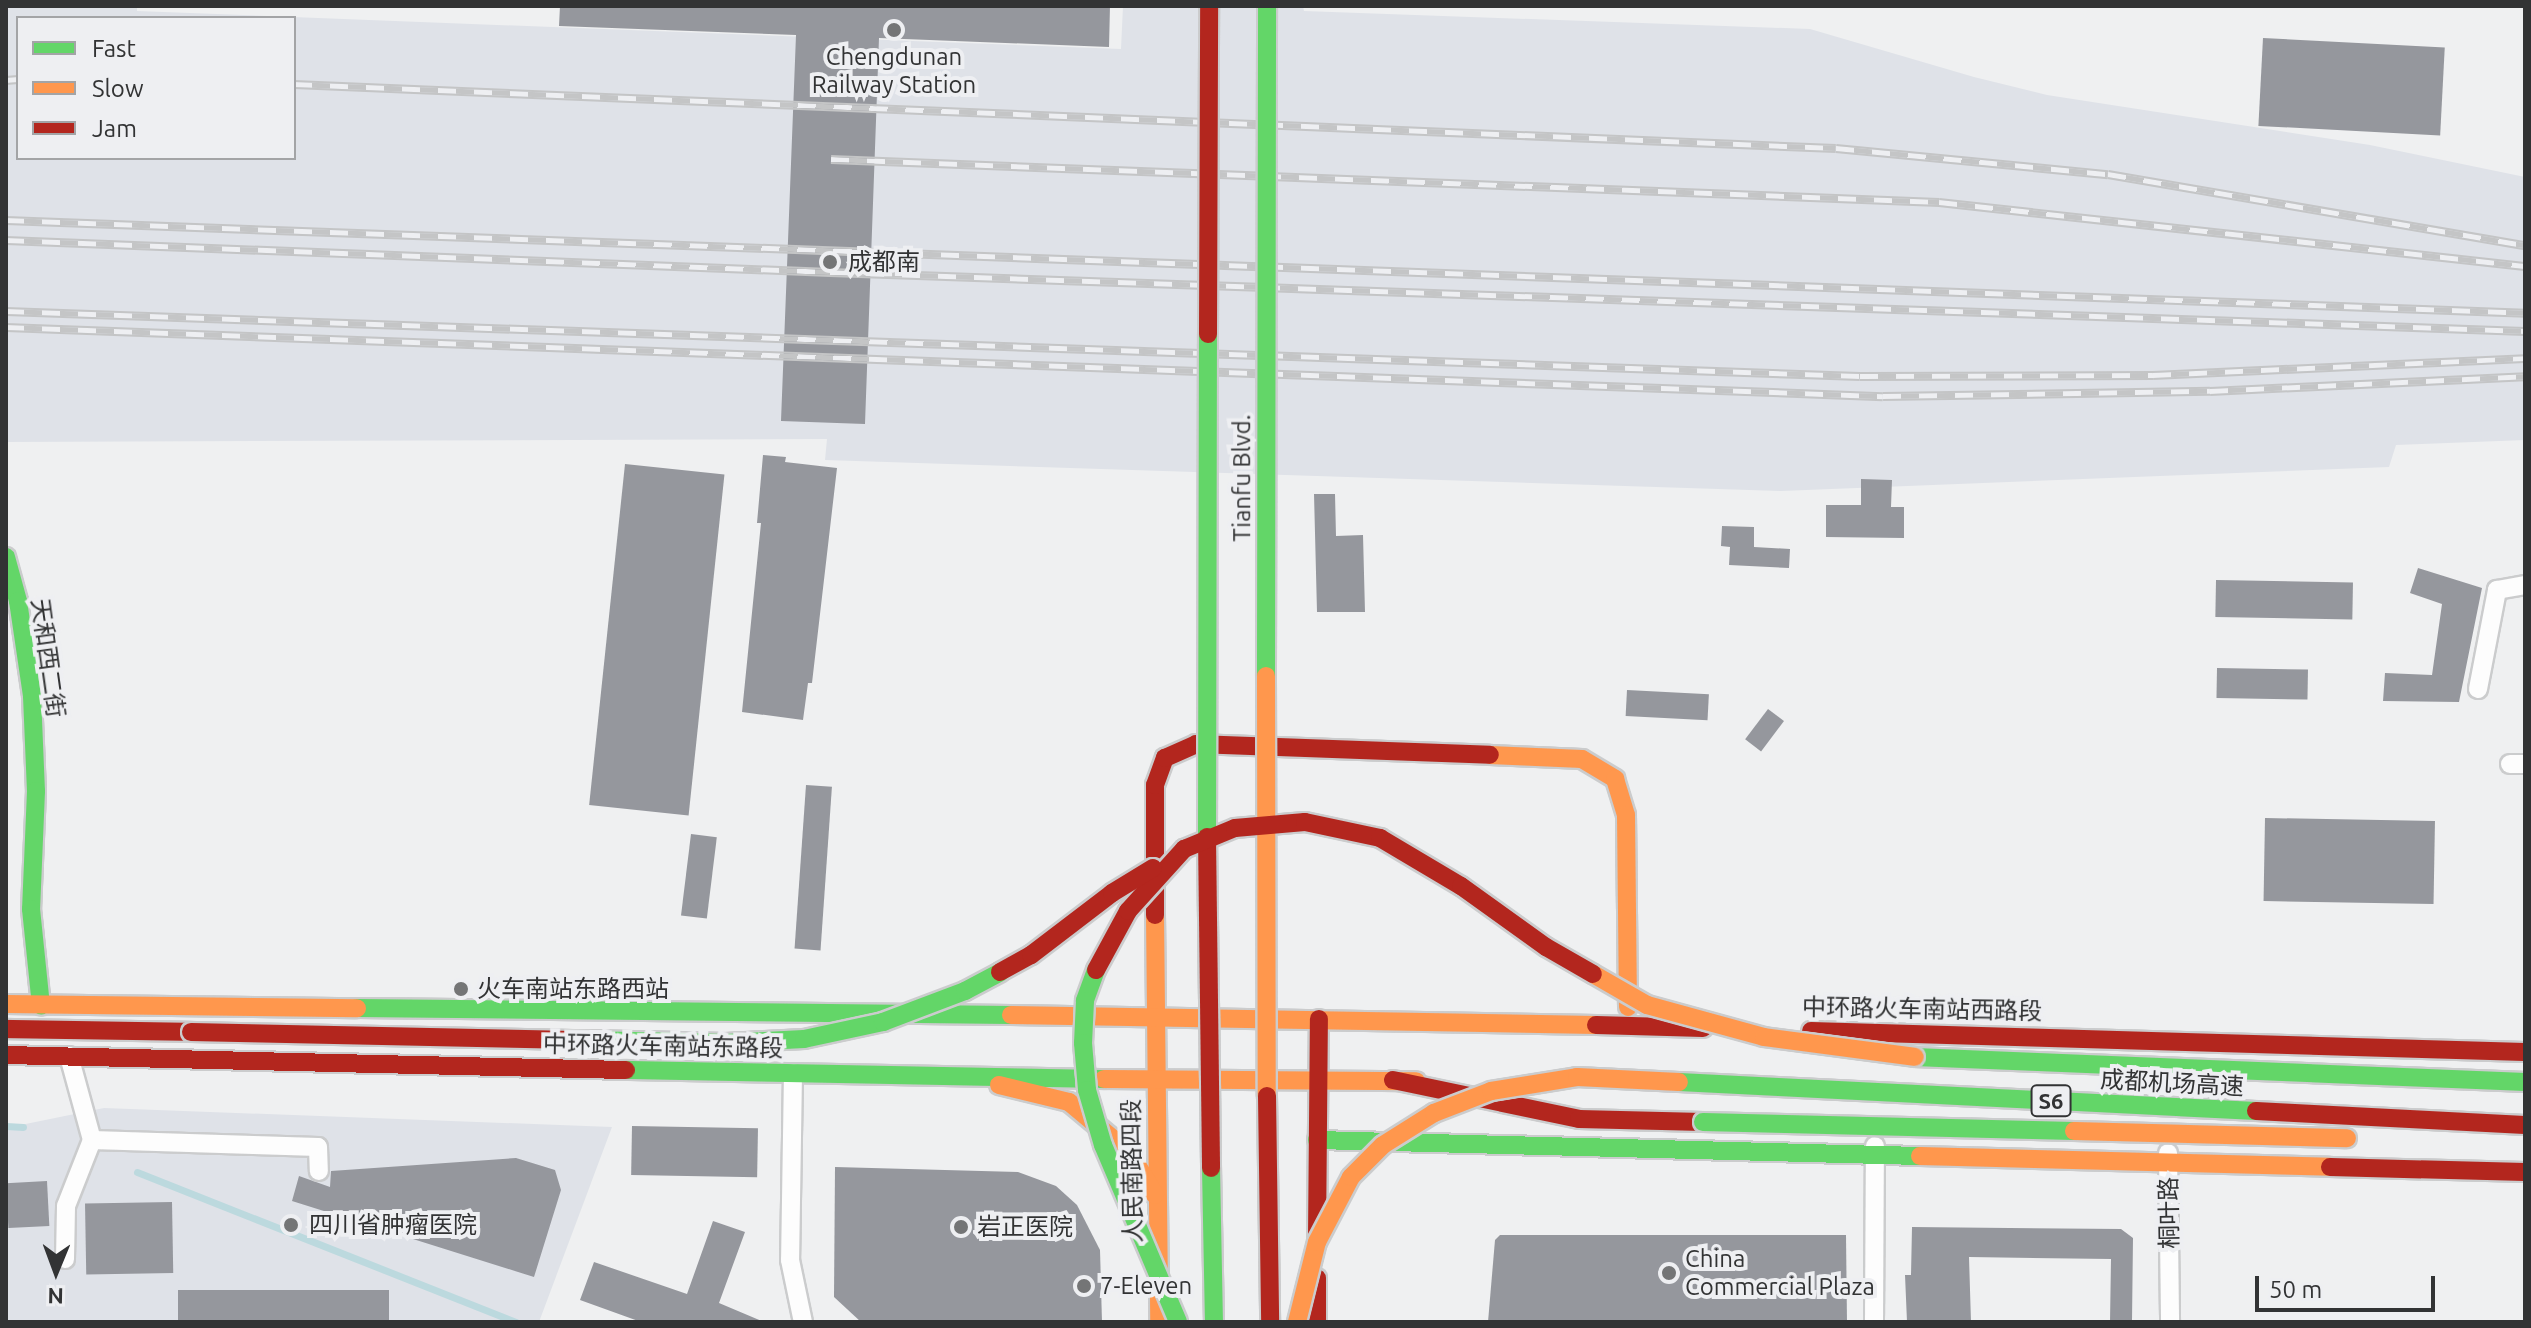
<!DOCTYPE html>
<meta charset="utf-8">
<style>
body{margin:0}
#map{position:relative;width:2531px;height:1328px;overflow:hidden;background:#eff0f1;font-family:Ubuntu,"Noto Sans SC",sans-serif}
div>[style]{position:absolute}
.built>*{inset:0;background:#dfe2e8}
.stream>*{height:7px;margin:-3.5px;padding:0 3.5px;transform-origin:3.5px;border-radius:3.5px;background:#bcd9de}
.building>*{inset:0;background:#95979d;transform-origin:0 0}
.roads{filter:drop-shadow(2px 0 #cbcccd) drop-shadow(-2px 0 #cbcccd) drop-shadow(0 2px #cbcccd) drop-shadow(0 -2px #cbcccd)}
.street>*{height:18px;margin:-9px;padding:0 9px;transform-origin:9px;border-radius:9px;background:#fdfdfd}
.fast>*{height:18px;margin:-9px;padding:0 9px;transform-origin:9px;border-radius:9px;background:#63d668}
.slow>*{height:18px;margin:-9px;padding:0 9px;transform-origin:9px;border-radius:9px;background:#ff974d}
.jam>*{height:18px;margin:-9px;padding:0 9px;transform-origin:9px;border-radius:9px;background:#b3261e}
.rail>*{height:9px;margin-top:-4.5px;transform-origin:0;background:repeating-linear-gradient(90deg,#eeeff2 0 18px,#c4c5c6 0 36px);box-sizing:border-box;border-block:2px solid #c4c5c6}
.bridges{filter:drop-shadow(2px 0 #cbcccd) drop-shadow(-2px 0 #cbcccd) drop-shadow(0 2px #cbcccd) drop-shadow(0 -2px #cbcccd)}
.fast-bridge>*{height:18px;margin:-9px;padding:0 9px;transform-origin:9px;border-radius:9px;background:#63d668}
.slow-bridge>*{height:18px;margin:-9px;padding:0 9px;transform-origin:9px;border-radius:9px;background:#ff974d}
.jam-bridge>*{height:18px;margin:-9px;padding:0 9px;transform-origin:9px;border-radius:9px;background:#b3261e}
.dots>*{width:22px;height:22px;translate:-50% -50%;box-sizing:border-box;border:4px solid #eeeff2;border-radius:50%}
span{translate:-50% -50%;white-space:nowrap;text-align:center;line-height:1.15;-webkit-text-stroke:8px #eeeff2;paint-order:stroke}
.shield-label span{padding:2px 6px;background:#eeeff2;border:2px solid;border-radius:6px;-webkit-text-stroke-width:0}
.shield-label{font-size:22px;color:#323334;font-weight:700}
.poi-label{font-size:24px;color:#323334}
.left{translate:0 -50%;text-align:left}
.street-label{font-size:24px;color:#323334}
.frame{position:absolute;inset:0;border:8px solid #323334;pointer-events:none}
.legend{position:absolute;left:16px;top:16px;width:280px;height:144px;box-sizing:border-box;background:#eeeff2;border:2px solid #a3a4a6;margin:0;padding:10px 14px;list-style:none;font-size:24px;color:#323334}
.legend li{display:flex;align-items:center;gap:16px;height:40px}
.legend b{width:40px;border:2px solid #a3a4a6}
.north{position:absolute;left:16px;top:1232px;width:80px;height:80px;-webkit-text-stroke:6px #eeeff2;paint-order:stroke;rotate:181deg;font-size:22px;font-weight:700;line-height:32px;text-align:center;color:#323334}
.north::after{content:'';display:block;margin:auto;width:28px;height:36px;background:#323334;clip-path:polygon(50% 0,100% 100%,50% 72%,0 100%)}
.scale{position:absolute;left:2255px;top:1276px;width:180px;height:36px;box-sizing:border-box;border:4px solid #323334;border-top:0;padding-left:10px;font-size:24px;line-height:28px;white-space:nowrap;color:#323334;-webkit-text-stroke:6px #eeeff2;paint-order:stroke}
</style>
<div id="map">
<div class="built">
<i style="clip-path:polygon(evenodd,6px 6px,137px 6px,137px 11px,1121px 49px,1123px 6px,1303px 6px,1304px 11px,1810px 29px,1974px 77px,2047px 95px,2370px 145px,2525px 177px,2525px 440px,2396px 445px,2389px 467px,1781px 491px,825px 460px,827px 439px,6px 442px,6px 6px,18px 18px,294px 18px,294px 158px,18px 158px,18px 18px)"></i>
<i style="clip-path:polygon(104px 1108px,612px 1127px,539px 1322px,6px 1322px,6px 1128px)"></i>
</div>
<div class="stream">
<i style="left:6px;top:1126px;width:17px;rotate:3deg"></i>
<i style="left:137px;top:1172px;width:408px;rotate:21.6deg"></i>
</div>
<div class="building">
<i style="clip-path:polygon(560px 6px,1110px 6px,1109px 47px,879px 38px,865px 424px,781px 421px,796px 35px,559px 26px)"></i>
<i style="left:2263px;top:38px;width:182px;height:88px;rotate:3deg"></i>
<i style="clip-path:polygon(763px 455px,786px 457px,785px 462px,837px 468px,812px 683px,808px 683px,803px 720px,742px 712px,761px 523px,757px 523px)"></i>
<i style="left:625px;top:464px;width:100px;height:343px;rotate:6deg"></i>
<i style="clip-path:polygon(1861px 479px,1892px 480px,1891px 507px,1904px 507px,1904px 538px,1826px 537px,1826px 505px,1861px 505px)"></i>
<i style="clip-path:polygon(1314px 494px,1335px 494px,1336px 536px,1363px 535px,1365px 612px,1317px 612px)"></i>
<i style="clip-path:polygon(1722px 526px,1754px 527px,1754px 547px,1790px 549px,1789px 568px,1729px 565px,1730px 547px,1721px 546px)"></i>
<i style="clip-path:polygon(2418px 568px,2482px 588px,2459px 702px,2383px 701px,2385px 673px,2432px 675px,2442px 604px,2410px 593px)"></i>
<i style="left:2216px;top:580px;width:137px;height:37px;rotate:1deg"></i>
<i style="left:2217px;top:668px;width:91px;height:30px;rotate:1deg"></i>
<i style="left:1627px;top:690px;width:82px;height:26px;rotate:3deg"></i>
<i style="left:1768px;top:709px;width:20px;height:38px;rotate:37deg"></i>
<i style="left:806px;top:785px;width:26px;height:164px;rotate:4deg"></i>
<i style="left:2265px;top:818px;width:170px;height:83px;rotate:1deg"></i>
<i style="left:691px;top:834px;width:26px;height:82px;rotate:7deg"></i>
<i style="left:632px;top:1126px;width:126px;height:49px;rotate:1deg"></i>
<i style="clip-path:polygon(516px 1158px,555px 1170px,561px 1190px,534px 1277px,292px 1201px,299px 1176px,330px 1187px,331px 1171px)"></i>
<i style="clip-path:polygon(835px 1167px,1018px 1172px,1056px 1186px,1077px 1205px,1100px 1250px,1102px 1322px,861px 1322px,834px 1297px)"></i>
<i style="left:47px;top:1181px;width:45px;height:41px;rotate:87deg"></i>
<i style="left:172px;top:1202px;width:71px;height:87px;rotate:89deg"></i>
<i style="clip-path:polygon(713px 1221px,745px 1232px,719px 1303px,764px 1322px,641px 1322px,580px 1300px,594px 1262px,687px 1294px)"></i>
<i style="clip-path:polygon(1912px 1227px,2121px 1229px,2133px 1238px,2132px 1322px,2110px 1322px,2111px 1259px,1969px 1257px,1971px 1322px,1907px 1322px,1905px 1275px,1911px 1275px)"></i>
<i style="clip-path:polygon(1500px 1235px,1846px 1235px,1847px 1322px,1488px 1322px,1495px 1240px)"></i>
<i style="left:178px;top:1290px;width:211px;height:32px"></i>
</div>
<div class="roads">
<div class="street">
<i style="left:2478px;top:689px;width:101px;rotate:-79.1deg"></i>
<i style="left:2497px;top:590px;width:28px;rotate:-10deg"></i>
<i style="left:2510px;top:764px;width:15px"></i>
<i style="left:793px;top:1073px;width:187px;rotate:90.9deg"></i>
<i style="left:790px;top:1260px;width:63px;rotate:78.2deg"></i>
<i style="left:92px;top:1140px;width:226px;rotate:1.8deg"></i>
<i style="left:318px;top:1147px;width:24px;rotate:88deg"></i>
<i style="left:2168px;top:1153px;width:169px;rotate:89.3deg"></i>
<i style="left:65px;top:1259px;width:53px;rotate:-88.9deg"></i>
<i style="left:66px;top:1206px;width:71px;rotate:-68.5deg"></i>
<i style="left:92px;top:1140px;width:87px;rotate:-105.3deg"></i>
<i style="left:1874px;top:1322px;width:176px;rotate:-89.7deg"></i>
</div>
<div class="fast">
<i style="left:6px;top:557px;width:46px;rotate:74.7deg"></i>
<i style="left:18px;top:601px;width:96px;rotate:81.6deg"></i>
<i style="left:32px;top:696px;width:95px;rotate:87.6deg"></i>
<i style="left:36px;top:791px;width:118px;rotate:92.4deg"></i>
<i style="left:31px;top:909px;width:97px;rotate:84.1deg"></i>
<i style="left:357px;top:1008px;width:654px;rotate:0.61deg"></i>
<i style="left:1915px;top:1057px;width:611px;rotate:2.35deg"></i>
<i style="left:626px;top:1070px;width:478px;rotate:1.1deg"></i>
<i style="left:1317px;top:1140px;width:603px;rotate:1.52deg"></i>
</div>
<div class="slow">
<i style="left:1490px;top:755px;width:92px;rotate:2.5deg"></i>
<i style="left:1582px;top:759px;width:39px;rotate:31deg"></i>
<i style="left:1615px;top:779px;width:38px;rotate:73deg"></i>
<i style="left:1626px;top:815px;width:192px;rotate:89.4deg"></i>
<i style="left:1155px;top:915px;width:407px;rotate:89.4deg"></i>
<i style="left:6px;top:1004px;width:351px;rotate:0.7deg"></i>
<i style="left:1011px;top:1015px;width:585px;rotate:0.98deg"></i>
<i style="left:1104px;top:1079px;width:312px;rotate:0.4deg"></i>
<i style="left:999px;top:1085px;width:72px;rotate:13.7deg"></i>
<i style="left:1069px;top:1102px;width:80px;rotate:39.9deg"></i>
<i style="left:1130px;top:1153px;width:49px;rotate:59.2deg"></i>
<i style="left:1920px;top:1156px;width:410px;rotate:1.5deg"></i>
</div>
<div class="jam">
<i style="left:1155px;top:915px;width:130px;rotate:-90deg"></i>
<i style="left:1155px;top:785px;width:29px;rotate:-70deg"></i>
<i style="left:1165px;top:758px;width:34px;rotate:-24deg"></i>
<i style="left:1196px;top:744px;width:294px;rotate:2.1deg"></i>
<i style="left:1596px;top:1025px;width:107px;rotate:1.6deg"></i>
<i style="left:6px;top:1029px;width:185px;rotate:0.9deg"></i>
<i style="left:1811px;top:1031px;width:714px;rotate:1.68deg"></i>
<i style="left:6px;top:1055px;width:620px;rotate:1.39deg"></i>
<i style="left:1393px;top:1080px;width:190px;rotate:11.8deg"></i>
<i style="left:1579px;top:1119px;width:124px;rotate:1.4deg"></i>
<i style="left:2330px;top:1167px;width:195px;rotate:1.5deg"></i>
<i style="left:1317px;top:1238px;width:219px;rotate:-89.5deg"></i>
<i style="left:1317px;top:1278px;width:44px;rotate:90deg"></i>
</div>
</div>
<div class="rail">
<i style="left:6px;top:80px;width:12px;rotate:-5deg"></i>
<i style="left:294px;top:84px;width:1543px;rotate:2.38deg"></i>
<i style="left:1836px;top:148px;width:273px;rotate:5.5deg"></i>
<i style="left:2108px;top:174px;width:423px;rotate:9.7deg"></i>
<i style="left:831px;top:159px;width:1109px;rotate:2.22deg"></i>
<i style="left:1939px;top:202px;width:589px;rotate:6.23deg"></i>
<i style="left:6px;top:220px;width:2521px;rotate:2.11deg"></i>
<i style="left:6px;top:240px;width:825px;rotate:2.22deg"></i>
<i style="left:830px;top:272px;width:1696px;rotate:1.99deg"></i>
<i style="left:6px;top:311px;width:1855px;rotate:2.01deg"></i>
<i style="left:1860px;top:376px;width:293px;rotate:-0.2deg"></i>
<i style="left:2153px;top:375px;width:372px;rotate:-2.6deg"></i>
<i style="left:6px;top:327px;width:1878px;rotate:2.11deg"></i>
<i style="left:1883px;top:396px;width:327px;rotate:-0.9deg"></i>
<i style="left:2210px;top:391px;width:315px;rotate:-2.7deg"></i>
</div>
<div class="bridges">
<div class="fast-bridge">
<i style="left:1266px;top:676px;width:670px;rotate:-89.91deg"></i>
<i style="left:1207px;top:837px;width:503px;rotate:-89.89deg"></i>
<i style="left:1096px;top:970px;width:33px;rotate:110deg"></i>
<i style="left:1085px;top:1001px;width:42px;rotate:92.7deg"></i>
<i style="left:1083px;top:1043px;width:47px;rotate:85.1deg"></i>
<i style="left:1087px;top:1090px;width:57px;rotate:73.8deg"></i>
<i style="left:1103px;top:1145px;width:192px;rotate:67deg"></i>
<i style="left:585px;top:1040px;width:141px;rotate:1.2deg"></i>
<i style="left:726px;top:1043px;width:78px;rotate:-2.9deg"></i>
<i style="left:804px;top:1039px;width:81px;rotate:-12.1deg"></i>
<i style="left:883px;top:1022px;width:88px;rotate:-20.7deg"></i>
<i style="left:965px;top:991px;width:40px;rotate:-28deg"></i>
<i style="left:1679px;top:1082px;width:578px;rotate:2.88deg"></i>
<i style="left:1703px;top:1122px;width:371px;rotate:1.4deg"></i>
<i style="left:1211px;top:1168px;width:154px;rotate:88.9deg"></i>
</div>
<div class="slow-bridge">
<i style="left:1266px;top:676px;width:420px;rotate:89.9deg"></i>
<i style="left:1593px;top:974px;width:62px;rotate:29.9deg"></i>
<i style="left:1647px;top:1005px;width:121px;rotate:15.3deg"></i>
<i style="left:1764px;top:1037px;width:152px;rotate:7.5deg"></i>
<i style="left:2074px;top:1131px;width:273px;rotate:1.5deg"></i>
<i style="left:1297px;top:1322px;width:82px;rotate:-76deg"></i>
<i style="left:1317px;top:1242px;width:73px;rotate:-62.4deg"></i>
<i style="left:1351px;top:1177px;width:45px;rotate:-45deg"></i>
<i style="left:1383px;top:1145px;width:60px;rotate:-32.1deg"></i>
<i style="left:1434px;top:1113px;width:61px;rotate:-21.1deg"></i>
<i style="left:1491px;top:1091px;width:87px;rotate:-9.2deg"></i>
<i style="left:1577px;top:1077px;width:102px;rotate:2.8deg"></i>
</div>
<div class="jam-bridge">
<i style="left:1208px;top:334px;width:328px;rotate:-89.8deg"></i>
<i style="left:1207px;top:837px;width:331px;rotate:89.3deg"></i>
<i style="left:1096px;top:970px;width:67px;rotate:-61.5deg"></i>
<i style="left:1128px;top:911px;width:84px;rotate:-47.9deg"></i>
<i style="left:1184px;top:849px;width:55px;rotate:-22.4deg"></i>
<i style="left:1235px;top:828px;width:70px;rotate:-4.9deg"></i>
<i style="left:1305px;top:822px;width:77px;rotate:12deg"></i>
<i style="left:1380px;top:838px;width:94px;rotate:30.7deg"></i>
<i style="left:1461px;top:886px;width:105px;rotate:35.7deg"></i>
<i style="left:1546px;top:947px;width:54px;rotate:29.9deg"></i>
<i style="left:1000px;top:972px;width:35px;rotate:-29deg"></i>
<i style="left:1031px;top:955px;width:102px;rotate:-37.4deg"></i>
<i style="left:1112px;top:893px;width:48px;rotate:-31.4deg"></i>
<i style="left:191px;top:1032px;width:394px;rotate:1.2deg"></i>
<i style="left:1267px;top:1096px;width:226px;rotate:89.2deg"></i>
<i style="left:2256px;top:1111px;width:269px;rotate:3deg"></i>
</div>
</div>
<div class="dots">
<i style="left:894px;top:30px;background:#747576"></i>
<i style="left:830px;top:262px;background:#747576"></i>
<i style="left:461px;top:989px;background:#747576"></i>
<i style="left:291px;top:1225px;background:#747576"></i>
<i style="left:961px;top:1227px;background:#747576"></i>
<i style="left:1669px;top:1273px;background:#747576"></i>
<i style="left:1084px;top:1286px;background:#747576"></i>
</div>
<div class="shield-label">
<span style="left:2051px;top:1101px">S6</span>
</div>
<div class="poi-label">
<span style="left:894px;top:71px">Chengdunan<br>Railway Station</span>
<span class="left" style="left:848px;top:262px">成都南</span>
<span class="left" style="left:477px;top:989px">火车南站东路西站</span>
<span class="left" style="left:309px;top:1225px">四川省肿瘤医院</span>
<span class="left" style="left:977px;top:1227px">岩正医院</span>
<span class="left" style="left:1685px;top:1273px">China<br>Commercial Plaza</span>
<span class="left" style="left:1100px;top:1286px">7-Eleven</span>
</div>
<div class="street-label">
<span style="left:1242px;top:478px;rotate:-90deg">Tianfu Blvd.</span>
<span style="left:48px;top:658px;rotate:82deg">天和西二街</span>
<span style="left:1922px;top:1009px;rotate:1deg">中环路火车南站西路段</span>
<span style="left:663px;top:1046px;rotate:1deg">中环路火车南站东路段</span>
<span style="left:2172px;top:1083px;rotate:3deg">成都机场高速</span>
<span style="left:1132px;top:1171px;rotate:-91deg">人民南路四段</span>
<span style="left:2169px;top:1213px;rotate:-91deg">桐叶路</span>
</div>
<div class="frame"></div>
<ul class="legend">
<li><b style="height:10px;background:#63d668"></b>Fast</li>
<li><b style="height:10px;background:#ff974d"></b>Slow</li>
<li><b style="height:10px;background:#b3261e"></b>Jam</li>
</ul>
<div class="north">N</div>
<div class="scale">50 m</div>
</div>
